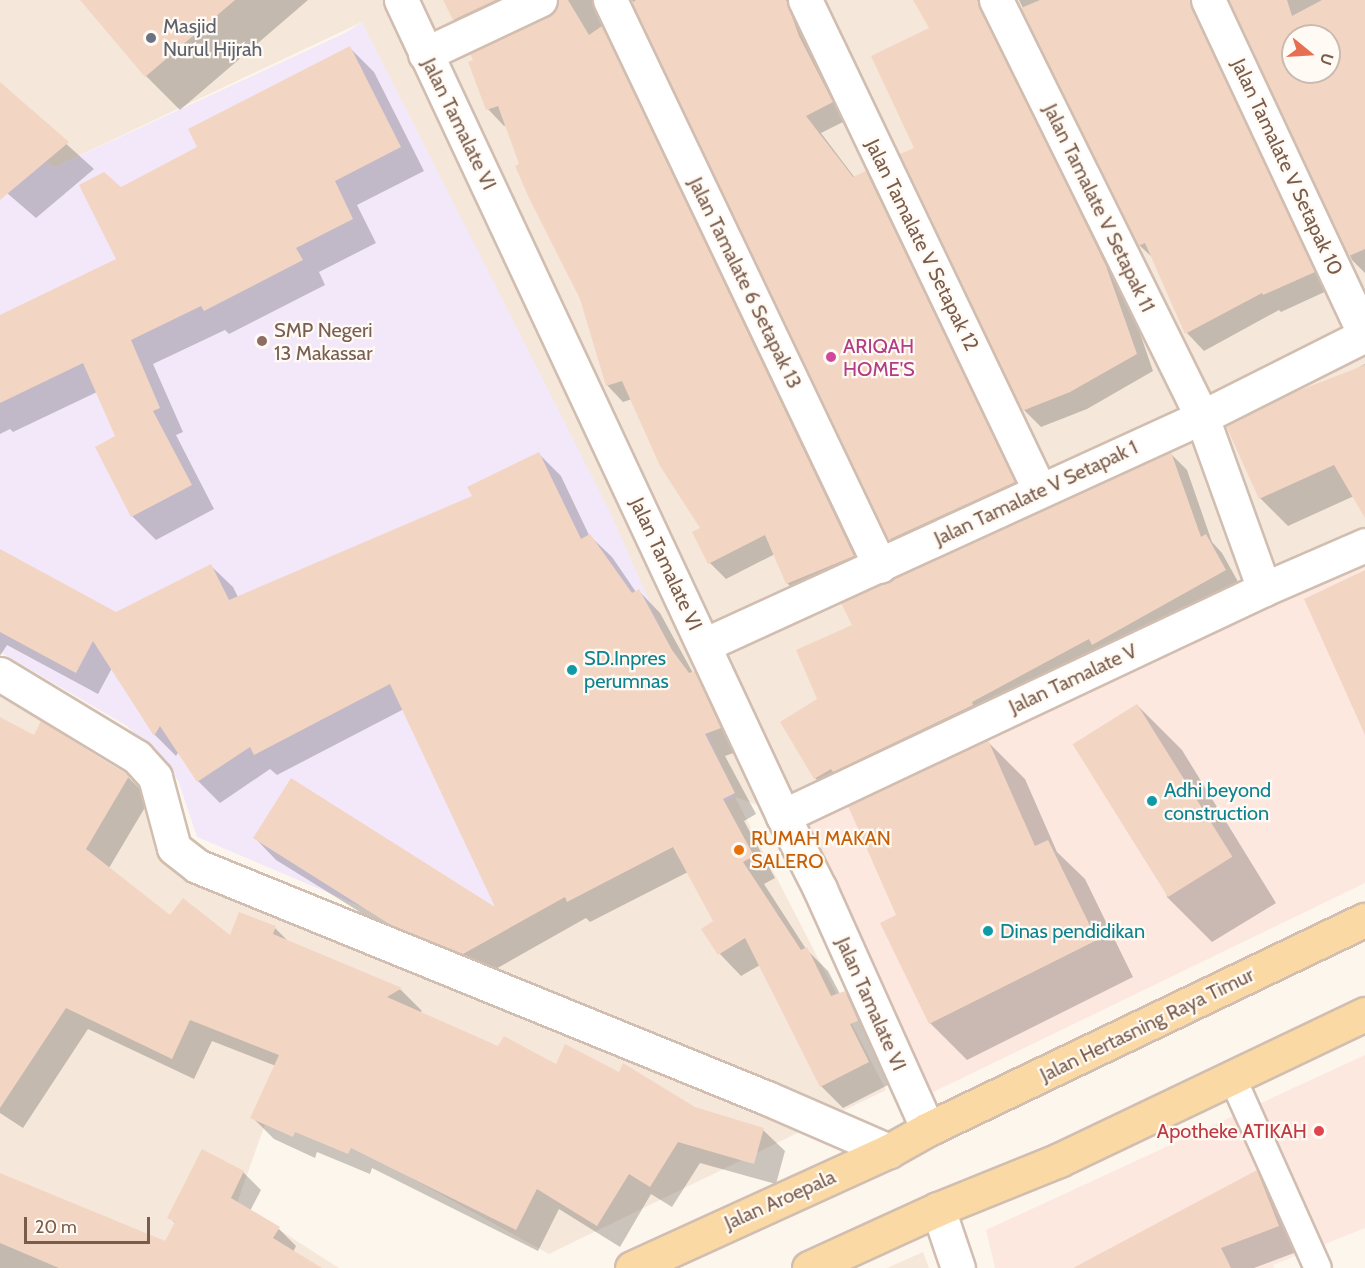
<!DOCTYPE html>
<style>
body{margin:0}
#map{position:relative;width:1365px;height:1268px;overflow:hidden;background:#fdf6ec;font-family:Cabin,sans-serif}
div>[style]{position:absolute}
.residential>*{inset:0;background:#f5e8da}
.commercial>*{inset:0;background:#fde8e0}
.education>*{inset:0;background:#f3e8fa}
.shadow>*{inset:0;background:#0003}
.building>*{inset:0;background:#f3d5c3;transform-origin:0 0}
.roads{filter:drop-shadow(2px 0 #d1beb0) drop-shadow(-2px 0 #d1beb0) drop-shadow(0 2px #d1beb0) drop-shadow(0 -2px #d1beb0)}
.service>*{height:26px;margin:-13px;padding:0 13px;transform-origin:13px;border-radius:13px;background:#fff}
.minor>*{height:33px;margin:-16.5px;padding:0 16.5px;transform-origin:16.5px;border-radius:16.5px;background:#fff}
.tertiary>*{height:33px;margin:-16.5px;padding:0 16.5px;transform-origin:16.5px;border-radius:16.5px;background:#fff}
.primary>*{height:33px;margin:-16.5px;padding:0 16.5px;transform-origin:16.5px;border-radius:16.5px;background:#fbd9a5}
.dots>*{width:16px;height:16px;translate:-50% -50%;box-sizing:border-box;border:3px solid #fffaf3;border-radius:50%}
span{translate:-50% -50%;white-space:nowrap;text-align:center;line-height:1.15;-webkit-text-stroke:4.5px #fffaf3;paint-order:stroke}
.worship-label{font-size:20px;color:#5b616d}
.left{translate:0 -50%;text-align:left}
.street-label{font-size:20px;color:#7a5c4d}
.education-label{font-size:20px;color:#785e54}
.hotel-label{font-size:20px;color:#b23c85}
.culture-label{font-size:20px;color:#0d838f}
.food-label{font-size:20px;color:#c56008}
.health-label{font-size:20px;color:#be3a42}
.right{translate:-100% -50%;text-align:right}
.north{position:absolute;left:1281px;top:24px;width:60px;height:60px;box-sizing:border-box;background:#fffaf3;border:2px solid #cabbb1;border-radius:50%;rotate:108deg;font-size:16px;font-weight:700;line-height:24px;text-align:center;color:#7a5c4d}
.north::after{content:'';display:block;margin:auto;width:21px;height:27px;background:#e76f51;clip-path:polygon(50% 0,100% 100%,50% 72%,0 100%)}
.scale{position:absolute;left:24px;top:1217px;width:126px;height:27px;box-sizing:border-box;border:3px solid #7a5c4d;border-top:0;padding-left:8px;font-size:18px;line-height:21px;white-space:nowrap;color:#7a5c4d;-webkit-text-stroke:4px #fffaf3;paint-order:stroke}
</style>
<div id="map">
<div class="residential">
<i style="clip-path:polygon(evenodd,0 0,1365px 0,1365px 545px,789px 816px,735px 797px,886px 1090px,549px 1254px,273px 1102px,237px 1203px,339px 1268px,0 1268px,0 688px,130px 770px,172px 849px,432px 968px,440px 940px,362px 22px,53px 168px,0 116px,0 0,1293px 36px,1329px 36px,1329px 72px,1293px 72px,1293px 36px)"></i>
<i style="clip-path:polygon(923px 1252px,929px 1268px,887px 1268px)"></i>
</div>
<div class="commercial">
<i style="clip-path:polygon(1365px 545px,1365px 883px,923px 1097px,789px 816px)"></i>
<i style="clip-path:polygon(1365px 1055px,1365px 1228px,1273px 1265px,1274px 1268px,995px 1268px,986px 1230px)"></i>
</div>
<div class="education">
<i style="clip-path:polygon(362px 22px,611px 514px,735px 797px,440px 940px,197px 837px,178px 780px,127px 726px,0 652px,0 116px,53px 168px,345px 33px)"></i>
</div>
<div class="shadow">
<i style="clip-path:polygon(82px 0,308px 0,180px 110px,146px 76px)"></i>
<i style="clip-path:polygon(445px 0,547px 0,471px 36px,454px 19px)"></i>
<i style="clip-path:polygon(560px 0,618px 0,870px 572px,804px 600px,788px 584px,775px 554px,726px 579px,710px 563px,702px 529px,632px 399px,623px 402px,607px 385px,582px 299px,521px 165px,507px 125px,504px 126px,488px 109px,549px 18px,557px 11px)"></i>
<i style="clip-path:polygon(632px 0,791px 0,849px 119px,821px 133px,855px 178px,866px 173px,882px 189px,1030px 499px,906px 556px,890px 539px)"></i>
<i style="clip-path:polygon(915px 0,1006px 0,1123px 284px,1153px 371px,1087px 409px,1041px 427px,1024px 410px,916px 148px,932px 28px)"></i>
<i style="clip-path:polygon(1019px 0,1219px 0,1331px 289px,1281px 312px,1279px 310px,1204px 351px,1187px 333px,1153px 258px,1139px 245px)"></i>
<i style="clip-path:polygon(evenodd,1230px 0,1365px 0,1365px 273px,1352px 260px,1230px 0,1293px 36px,1329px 36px,1329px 72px,1293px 72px,1293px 36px)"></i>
<i style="clip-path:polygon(350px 48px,374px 72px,424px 171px,357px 205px,376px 243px,319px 272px,325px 285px,229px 334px,225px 330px,153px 364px,183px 432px,176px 435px,214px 509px,156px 540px,132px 516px,117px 437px,97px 392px,13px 432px,10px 429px,0 434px,0 317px,118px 260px,120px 188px,199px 148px)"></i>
<i style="clip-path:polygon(0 84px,94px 169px,36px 218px,0 187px)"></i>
<i style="clip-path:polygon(1365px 364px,1365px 515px,1354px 496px,1288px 526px,1260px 498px,1349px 373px)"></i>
<i style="clip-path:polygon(539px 454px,561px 476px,589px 535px,612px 557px,636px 592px,639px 591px,660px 613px,693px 673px,716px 695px,742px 750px,725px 756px,756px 814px,744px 821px,775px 878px,764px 884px,806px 949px,828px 971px,840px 994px,845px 993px,867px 1015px,879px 1043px,870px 1046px,890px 1084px,843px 1108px,821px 1086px,760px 965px,741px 976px,720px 954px,704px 929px,715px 922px,688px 872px,590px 922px,586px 918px,485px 975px,415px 946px,276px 860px,255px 838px,498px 911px,404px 709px,277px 775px,270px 769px,220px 803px,198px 781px,179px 751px,176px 756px,155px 735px,112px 668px,98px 694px,7px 645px,0 656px,0 550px,116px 613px,211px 566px,233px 587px,238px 597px,474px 497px)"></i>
<i style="clip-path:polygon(1171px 454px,1187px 470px,1212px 542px,1222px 553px,1241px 587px,832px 795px,815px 778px,782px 723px,819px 700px,854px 626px)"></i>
<i style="clip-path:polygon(1137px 705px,1182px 750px,1276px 903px,1212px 942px,1167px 897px)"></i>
<i style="clip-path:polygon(0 719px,34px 737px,41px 723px,124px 773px,150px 799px,109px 868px,170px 917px,231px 937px,275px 928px,290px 943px,401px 990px,422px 1011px,419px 1013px,499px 1048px,763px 1130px,785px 1151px,776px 1184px,700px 1163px,672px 1207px,651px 1194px,620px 1247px,559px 1209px,538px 1251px,372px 1168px,370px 1174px,317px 1152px,315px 1158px,274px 1139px,252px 1117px,276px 1066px,212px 1041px,194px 1079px,88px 1029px,23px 1128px,0 1113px)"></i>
<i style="clip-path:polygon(988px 742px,1025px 779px,1057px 852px,1085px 879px,1133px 977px,967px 1060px,930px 1023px,898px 915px)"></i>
<i style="clip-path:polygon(243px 1172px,261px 1190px,250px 1211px,279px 1229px,296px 1246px,293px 1252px,319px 1268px,0 1268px,0 1174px,166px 1242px,176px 1224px,169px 1217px)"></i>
<i style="clip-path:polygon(1257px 1172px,1281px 1196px,1302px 1250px,1254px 1268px,1083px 1268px)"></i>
</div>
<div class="building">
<i style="clip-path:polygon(80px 0,235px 0,145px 77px)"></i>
<i style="clip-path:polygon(443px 0,496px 0,453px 20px)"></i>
<i style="clip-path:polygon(558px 0,568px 0,589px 35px,602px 26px,854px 556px,786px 584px,765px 535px,708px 564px,692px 532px,700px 528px,660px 466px,622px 381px,606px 386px,580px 299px,529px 198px,515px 166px,519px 164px,498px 106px,486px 110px,468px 62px,473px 60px,470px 54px,548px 17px,556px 10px)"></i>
<i style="clip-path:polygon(636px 0,786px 0,799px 36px,833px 102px,806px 116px,853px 177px,866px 171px,1015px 482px,888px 540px,632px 3px)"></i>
<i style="clip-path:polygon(913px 0,977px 0,1106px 266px,1137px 354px,1070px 392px,1022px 411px,900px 154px,914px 148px,871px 56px,929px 28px)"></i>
<i style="clip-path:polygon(1040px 0,1190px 0,1315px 272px,1263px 295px,1262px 293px,1185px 334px,1145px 243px,1138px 246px,1021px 8px)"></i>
<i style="clip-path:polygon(evenodd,1229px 0,1287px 0,1292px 16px,1322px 0,1365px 0,1365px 249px,1349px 256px,1229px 0,1293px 36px,1329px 36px,1329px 72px,1293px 72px,1293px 36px)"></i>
<i style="clip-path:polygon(350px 46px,401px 147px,335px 181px,353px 219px,296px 248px,303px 260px,204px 311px,201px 306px,131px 340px,160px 408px,153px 411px,192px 485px,131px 517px,95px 447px,115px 436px,83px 363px,0 403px,0 315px,116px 259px,79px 185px,104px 172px,121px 187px,197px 147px,188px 129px)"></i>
<i style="clip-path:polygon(0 82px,69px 142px,0 200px)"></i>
<i style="clip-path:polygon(1365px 365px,1365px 518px,1334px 465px,1259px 499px,1226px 426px,1295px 392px)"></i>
<i style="clip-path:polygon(539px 452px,581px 539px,590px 534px,632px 593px,639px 589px,672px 650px,689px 673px,695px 671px,721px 728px,705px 734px,735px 793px,723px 799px,754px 856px,743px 862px,801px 950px,807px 947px,831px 996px,845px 991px,856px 1016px,858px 1021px,850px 1024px,869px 1062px,820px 1087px,745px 938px,718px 955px,701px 929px,713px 921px,673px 847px,567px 902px,565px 897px,463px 954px,391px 925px,253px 838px,291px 778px,495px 907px,390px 684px,254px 755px,250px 747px,197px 782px,160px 726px,154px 736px,93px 641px,76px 673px,0 632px,0 549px,116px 612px,211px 564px,229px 600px,472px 496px,467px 487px)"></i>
<i style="clip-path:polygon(1171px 452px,1201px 537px,1206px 534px,1226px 570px,1092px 645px,1089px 639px,972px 702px,973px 705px,833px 772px,831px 769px,814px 779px,780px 722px,817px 699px,796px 650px,852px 625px,841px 603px)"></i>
<i style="clip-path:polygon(1365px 570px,1365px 735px,1304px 599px)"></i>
<i style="left:1137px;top:704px;width:180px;height:76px;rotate:58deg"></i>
<i style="clip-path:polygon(0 717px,34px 735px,41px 721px,129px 776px,86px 849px,170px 915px,183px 898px,230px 935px,239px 912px,276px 926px,273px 934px,402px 988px,387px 997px,498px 1046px,504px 1036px,556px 1064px,565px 1044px,619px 1072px,623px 1063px,695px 1107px,764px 1128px,754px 1164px,678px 1142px,650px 1187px,629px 1174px,597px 1226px,537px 1189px,516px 1230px,351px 1148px,348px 1154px,295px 1132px,293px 1137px,250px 1118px,279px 1055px,190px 1020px,172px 1059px,66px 1008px,0 1108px)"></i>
<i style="clip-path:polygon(988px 740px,1035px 846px,1048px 840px,1097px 940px,929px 1024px,880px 923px,896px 915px,848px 806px)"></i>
<i style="clip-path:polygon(202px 1149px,244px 1171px,231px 1198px,280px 1227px,273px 1238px,322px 1268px,59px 1268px,0 1243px,0 1173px,165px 1241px,175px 1222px,167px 1218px)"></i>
<i style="clip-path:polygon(1257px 1170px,1279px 1226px,1221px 1248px,1231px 1268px,1073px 1268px)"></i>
</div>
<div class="roads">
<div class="service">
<i style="left:1232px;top:1077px;width:209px;rotate:65.8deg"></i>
</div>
<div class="minor">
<i style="left:610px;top:0;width:627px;rotate:64.5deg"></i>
<i style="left:805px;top:0;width:542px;rotate:64.43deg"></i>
<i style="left:996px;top:0;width:465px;rotate:63.7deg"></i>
<i style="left:1202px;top:417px;width:183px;rotate:70.2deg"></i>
<i style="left:425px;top:54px;width:127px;rotate:-25.2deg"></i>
<i style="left:704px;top:645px;width:548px;rotate:-24.6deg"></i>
<i style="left:1202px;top:417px;width:182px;rotate:-26.7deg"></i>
<i style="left:1365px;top:335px;width:370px;rotate:-115.1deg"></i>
<i style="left:0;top:674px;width:160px;rotate:31.2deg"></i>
<i style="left:137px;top:757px;width:27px;rotate:48deg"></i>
<i style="left:155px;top:777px;width:73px;rotate:75deg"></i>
<i style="left:174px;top:848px;width:29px;rotate:38deg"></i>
<i style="left:197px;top:866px;width:615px;rotate:22.15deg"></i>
<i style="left:767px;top:1098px;width:133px;rotate:23.5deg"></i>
<i style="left:783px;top:816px;width:532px;rotate:-25.26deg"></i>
<i style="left:1264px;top:589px;width:110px;rotate:-23.5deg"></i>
<i style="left:938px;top:1209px;width:62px;rotate:71.3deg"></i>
</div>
<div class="tertiary">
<i style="left:401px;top:0;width:901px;rotate:64.91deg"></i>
<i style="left:783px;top:816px;width:82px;rotate:63.1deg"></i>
<i style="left:820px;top:889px;width:263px;rotate:65.8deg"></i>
</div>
<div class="primary">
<i style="left:632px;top:1268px;width:282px;rotate:-24.5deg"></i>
<i style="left:889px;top:1151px;width:45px;rotate:-29.4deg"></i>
<i style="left:928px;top:1129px;width:484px;rotate:-25.6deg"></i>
<i style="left:809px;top:1268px;width:142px;rotate:-24.6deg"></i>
<i style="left:938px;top:1209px;width:131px;rotate:-22deg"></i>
<i style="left:1059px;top:1160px;width:339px;rotate:-25.5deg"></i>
</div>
</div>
<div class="dots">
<i style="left:151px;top:38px;background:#6b7280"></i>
<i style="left:262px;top:341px;background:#8d6e63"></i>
<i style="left:831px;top:357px;background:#d1479c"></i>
<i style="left:572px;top:670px;background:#0f9aa8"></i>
<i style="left:1152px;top:801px;background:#0f9aa8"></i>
<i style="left:739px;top:850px;background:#e8710a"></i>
<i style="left:988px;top:931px;background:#0f9aa8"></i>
<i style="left:1319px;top:1131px;background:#e0444e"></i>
</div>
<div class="worship-label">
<span class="left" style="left:163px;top:38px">Masjid<br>Nurul Hijrah</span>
</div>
<div class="street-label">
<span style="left:459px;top:124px;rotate:64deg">Jalan Tamalate VI</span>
<span style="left:1287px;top:167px;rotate:65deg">Jalan Tamalate V Setapak 10</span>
<span style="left:1099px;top:208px;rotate:64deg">Jalan Tamalate V Setapak 11</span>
<span style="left:922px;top:245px;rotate:64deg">Jalan Tamalate V Setapak 12</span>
<span style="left:745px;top:283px;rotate:64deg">Jalan Tamalate 6 Setapak 13</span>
<span style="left:1036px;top:493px;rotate:-25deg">Jalan Tamalate V Setapak 1</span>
<span style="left:666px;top:564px;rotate:65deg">Jalan Tamalate VI</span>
<span style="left:1073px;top:679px;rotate:-25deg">Jalan Tamalate V</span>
<span style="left:871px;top:1004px;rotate:66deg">Jalan Tamalate VI</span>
<span style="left:1147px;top:1025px;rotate:-26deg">Jalan Hertasning Raya Timur</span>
<span style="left:780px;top:1200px;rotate:-24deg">Jalan Aroepala</span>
</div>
<div class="education-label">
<span class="left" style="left:274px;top:342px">SMP Negeri<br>13 Makassar</span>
</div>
<div class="hotel-label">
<span class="left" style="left:843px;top:358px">ARIQAH<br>HOME'S</span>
</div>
<div class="culture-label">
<span class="left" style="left:584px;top:670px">SD.Inpres<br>perumnas</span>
<span class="left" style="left:1164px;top:802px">Adhi beyond<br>construction</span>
<span class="left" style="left:1000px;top:931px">Dinas pendidikan</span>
</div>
<div class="food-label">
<span class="left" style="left:751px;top:850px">RUMAH MAKAN<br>SALERO</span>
</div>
<div class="health-label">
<span class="right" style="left:1307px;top:1131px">Apotheke ATIKAH</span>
</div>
<div class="north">U</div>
<div class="scale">20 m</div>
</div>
